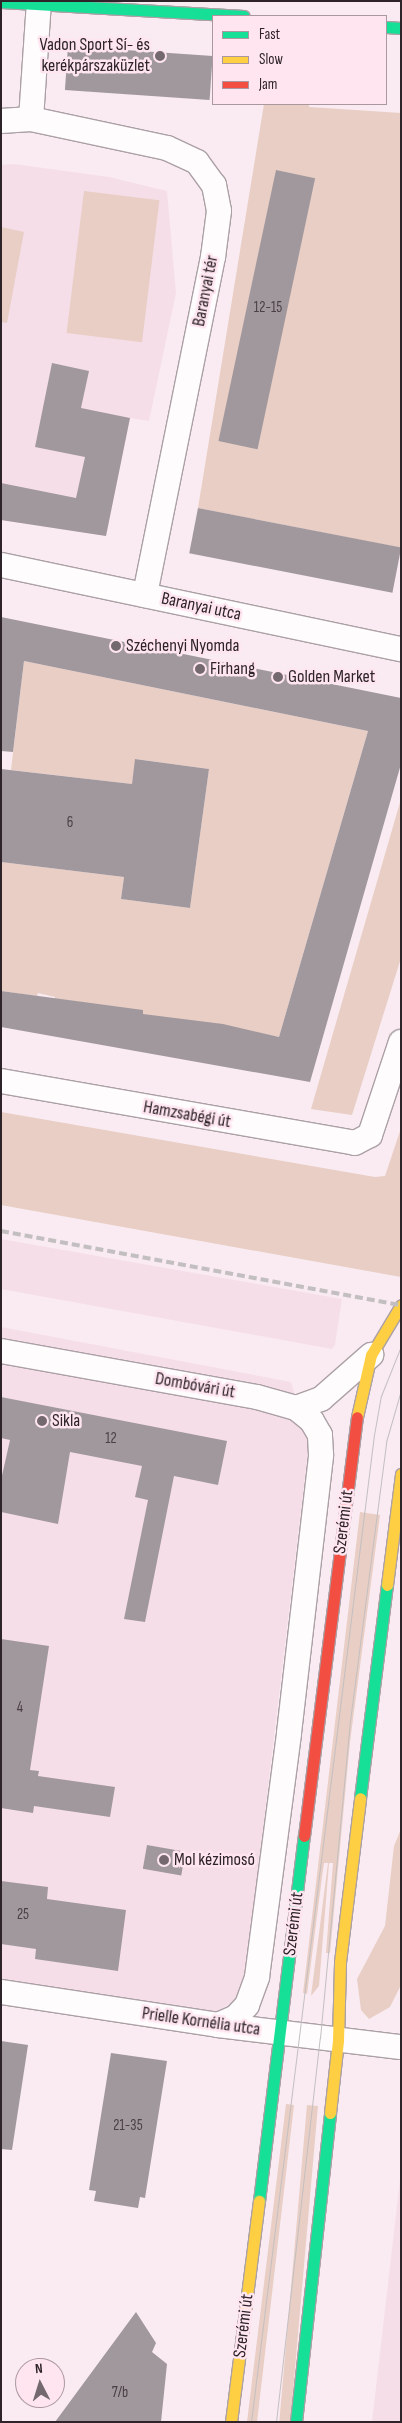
<!DOCTYPE html>
<meta charset="utf-8">
<style>
body{margin:0}
#map{position:relative;width:402px;height:2423px;overflow:hidden;background:#f9ebf1;font-family:"Sofia Sans Condensed",sans-serif}
div>[style]{position:absolute}
.built>*{inset:0;background:#f6dee9}
.green>*{inset:0;background:#e8cec4;transform-origin:0 0}
.building>*{inset:0;background:#a1989e;transform-origin:0 0}
.roads{filter:drop-shadow(1px 0 #aba0a5) drop-shadow(-1px 0 #aba0a5) drop-shadow(0 1px #aba0a5) drop-shadow(0 -1px #aba0a5)}
.street>*{height:24px;margin:-12px;padding:0 12px;transform-origin:12px;border-radius:12px;background:#fefcfd}
.fast>*{height:11px;margin:-5.5px;padding:0 5.5px;transform-origin:5.5px;border-radius:5.5px;background:#16e098}
.slow>*{height:11px;margin:-5.5px;padding:0 5.5px;transform-origin:5.5px;border-radius:5.5px;background:#ffcf43}
.jam>*{height:11px;margin:-5.5px;padding:0 5.5px;transform-origin:5.5px;border-radius:5.5px;background:#f24e42}
.tram>*{height:1px;margin:-0.5px;padding:0 0.5px;transform-origin:0.5px;border-radius:0.5px;background:#c3bfc1}
.rail>*{height:4px;margin-top:-2px;transform-origin:0;background:repeating-linear-gradient(90deg,#c3bfc1 0 8px,transparent 0 12px)}
.dots>*{width:14px;height:14px;translate:-50% -50%;box-sizing:border-box;border:2px solid #ffe5f0;border-radius:50%}
span{translate:-50% -50%;white-space:nowrap;text-align:center;line-height:1.15;-webkit-text-stroke:5px #ffe5f0;paint-order:stroke}
.number-label{font-size:15px;color:#4a4046}
.number-label span{-webkit-text-stroke-width:0}
.poi-label{font-size:18px;color:#2d2328}
.right{translate:-100% -50%;text-align:right}
.left{translate:0 -50%;text-align:left}
.street-label{font-size:18px;color:#2d2328}
.frame{position:absolute;inset:0;border:2px solid #2d2328;pointer-events:none}
.legend{position:absolute;left:212px;top:15px;width:175px;height:90px;box-sizing:border-box;background:#ffe5f0;border:1px solid #ab97a0;margin:0;padding:6px 9px;list-style:none;font-size:15px;color:#2d2328}
.legend li{display:flex;align-items:center;gap:10px;height:25px}
.legend b{width:25px;border:1px solid #ab97a0}
.north{position:absolute;left:15px;top:2358px;width:50px;height:50px;box-sizing:border-box;background:#ffe5f0;border:1px solid #ab97a0;border-radius:50%;rotate:355deg;font-size:14px;font-weight:700;line-height:20px;text-align:center;color:#2d2328}
.north::after{content:'';display:block;margin:auto;width:18px;height:22px;background:#74696e;clip-path:polygon(50% 0,100% 100%,50% 72%,0 100%)}
</style>
<div id="map">
<div class="built">
<i style="clip-path:polygon(14px 164px,109px 177px,167px 191px,176px 293px,149px 421px,130px 418px,106px 536px,1px 520px,1px 165px)"></i>
<i style="clip-path:polygon(1px 1239px,342px 1299px,335px 1345px,332px 1349px,1px 1289px)"></i>
<i style="clip-path:polygon(1px 1327px,291px 1382px,309px 1443px,243px 1997px,210px 2015px,1px 1984px)"></i>
<i style="clip-path:polygon(401px 2171px,401px 2422px,372px 2422px)"></i>
</div>
<div class="green">
<i style="clip-path:polygon(264px 104px,309px 104px,309px 107px,401px 113px,401px 548px,198px 508px)"></i>
<i style="left:84px;top:191px;width:76px;height:143px;rotate:7deg"></i>
<i style="clip-path:polygon(1px 227px,24px 232px,7px 323px,1px 322px)"></i>
<i style="clip-path:polygon(24px 661px,368px 731px,279px 1037px,55px 1000px,55px 997px,38px 993px,37px 996px,1px 991px,1px 862px,124px 877px,121px 899px,190px 908px,209px 769px,136px 759px,132px 784px,11px 770px)"></i>
<i style="clip-path:polygon(401px 799px,401px 958px,352px 1115px,311px 1109px)"></i>
<i style="clip-path:polygon(1px 1112px,375px 1177px,385px 1176px,401px 1128px,401px 1277px,1px 1205px)"></i>
<i style="clip-path:polygon(360px 1512px,380px 1515px,350px 1742px,330px 1953px,326px 1953px,333px 1863px,329px 1863px,319px 1986px,311px 1996px,328px 1863px,324px 1863px,322px 1877px,307px 1994px,303px 1993px)"></i>
<i style="clip-path:polygon(401px 1829px,400px 1987px,390px 2007px,369px 2019px,361px 2010px,357px 1979px,385px 1926px,394px 1846px)"></i>
<i style="clip-path:polygon(286px 2104px,294px 2105px,257px 2422px,247px 2422px)"></i>
<i style="left:307px;top:2105px;width:11px;height:319px;rotate:5deg"></i>
</div>
<div class="building">
<i style="left:68px;top:46px;width:145px;height:44px;rotate:4deg"></i>
<i style="left:276px;top:170px;width:40px;height:277px;rotate:12deg"></i>
<i style="clip-path:polygon(52px 363px,89px 371px,81px 408px,130px 418px,106px 536px,1px 520px,1px 483px,76px 498px,85px 457px,35px 447px)"></i>
<i style="left:198px;top:508px;width:207px;height:46px;rotate:11deg"></i>
<i style="clip-path:polygon(1px 617px,401px 698px,401px 764px,310px 1082px,1px 1027px,1px 991px,143px 1010px,143px 1014px,223px 1024px,279px 1037px,368px 731px,24px 661px,13px 752px,1px 751px)"></i>
<i style="clip-path:polygon(135px 759px,209px 769px,190px 908px,121px 899px,124px 877px,1px 862px,1px 769px,132px 784px)"></i>
<i style="clip-path:polygon(1px 1397px,227px 1441px,218px 1485px,174px 1476px,145px 1622px,124px 1619px,148px 1500px,135px 1497px,142px 1466px,70px 1452px,58px 1524px,1px 1512px,1px 1480px,10px 1440px,1px 1438px)"></i>
<i style="clip-path:polygon(1px 1639px,49px 1646px,30px 1770px,39px 1771px,38px 1776px,115px 1787px,110px 1817px,34px 1806px,33px 1813px,1px 1808px)"></i>
<i style="left:147px;top:1845px;width:39px;height:24px;rotate:10deg"></i>
<i style="clip-path:polygon(1px 1881px,48px 1887px,47px 1899px,126px 1910px,118px 1971px,35px 1959px,36px 1949px,1px 1944px)"></i>
<i style="clip-path:polygon(1px 2041px,28px 2045px,12px 2150px,1px 2149px)"></i>
<i style="clip-path:polygon(111px 2053px,167px 2061px,145px 2198px,140px 2197px,138px 2208px,94px 2201px,96px 2191px,89px 2190px)"></i>
<i style="clip-path:polygon(136px 2312px,156px 2343px,152px 2352px,167px 2364px,161px 2422px,55px 2422px)"></i>
</div>
<div class="roads">
<div class="street">
<i style="left:31px;top:119px;width:118px;rotate:-86.1deg"></i>
<i style="left:1px;top:121px;width:30px;rotate:-4deg"></i>
<i style="left:31px;top:119px;width:139px;rotate:12deg"></i>
<i style="left:167px;top:148px;width:33px;rotate:25deg"></i>
<i style="left:197px;top:162px;width:29px;rotate:54deg"></i>
<i style="left:214px;top:185px;width:26px;rotate:79deg"></i>
<i style="left:219px;top:211px;width:46px;rotate:97.4deg"></i>
<i style="left:213px;top:257px;width:345px;rotate:101.4deg"></i>
<i style="left:1px;top:565px;width:409px;rotate:11.9deg"></i>
<i style="left:1px;top:1081px;width:359px;rotate:9.9deg"></i>
<i style="left:355px;top:1143px;width:17px;rotate:-28deg"></i>
<i style="left:370px;top:1135px;width:98px;rotate:-71.6deg"></i>
<i style="left:1px;top:1351px;width:260px;rotate:10.2deg"></i>
<i style="left:257px;top:1397px;width:41px;rotate:15.8deg"></i>
<i style="left:296px;top:1408px;width:27px;rotate:-20deg"></i>
<i style="left:321px;top:1399px;width:67px;rotate:-41.3deg"></i>
<i style="left:1px;top:1992px;width:219px;rotate:8.6deg"></i>
<i style="left:218px;top:2025px;width:184px;rotate:6.9deg"></i>
<i style="left:218px;top:2025px;width:20px;rotate:-24deg"></i>
<i style="left:236px;top:2017px;width:16px;rotate:-47deg"></i>
<i style="left:247px;top:2005px;width:30px;rotate:-70deg"></i>
<i style="left:257px;top:1977px;width:246px;rotate:-82.5deg"></i>
<i style="left:289px;top:1733px;width:280px;rotate:-83.4deg"></i>
<i style="left:321px;top:1455px;width:20px;rotate:-93deg"></i>
<i style="left:320px;top:1435px;width:16px;rotate:-120deg"></i>
<i style="left:312px;top:1421px;width:21px;rotate:-141deg"></i>
</div>
<div class="fast">
<i style="left:1px;top:2px;width:243px;rotate:3.3deg"></i>
<i style="left:386px;top:27px;width:15px;rotate:4deg"></i>
<i style="left:360px;top:1798px;width:215px;rotate:-82.8deg"></i>
<i style="left:259px;top:2201px;width:368px;rotate:-83deg"></i>
<i style="left:296px;top:2422px;width:311px;rotate:-83.7deg"></i>
</div>
<div class="slow">
<i style="left:357px;top:1417px;width:64px;rotate:-77.3deg"></i>
<i style="left:371px;top:1355px;width:58px;rotate:-59deg"></i>
<i style="left:387px;top:1585px;width:112px;rotate:-82.8deg"></i>
<i style="left:330px;top:2113px;width:73px;rotate:-83.7deg"></i>
<i style="left:338px;top:2040px;width:78px;rotate:-88.5deg"></i>
<i style="left:340px;top:1962px;width:165px;rotate:-83deg"></i>
<i style="left:231px;top:2422px;width:223px;rotate:-82.8deg"></i>
</div>
<div class="jam">
<i style="left:304px;top:1836px;width:422px;rotate:-82.8deg"></i>
</div>
</div>
<div class="tram">
<i style="left:251px;top:2422px;width:995px;rotate:-82.9deg"></i>
<i style="left:374px;top:1435px;width:40px;rotate:-80deg"></i>
<i style="left:381px;top:1396px;width:54px;rotate:-68.2deg"></i>
<i style="left:276px;top:2422px;width:387px;rotate:-83.5deg"></i>
<i style="left:320px;top:2038px;width:318px;rotate:-84.6deg"></i>
<i style="left:350px;top:1721px;width:281px;rotate:-82.6deg"></i>
<i style="left:386px;top:1442px;width:54px;rotate:-73.9deg"></i>
</div>
<div class="rail">
<i style="left:1px;top:1231px;width:407px;rotate:10.5deg"></i>
</div>
<div class="dots">
<i style="left:160px;top:56px;background:#74696e"></i>
<i style="left:116px;top:646px;background:#74696e"></i>
<i style="left:200px;top:669px;background:#74696e"></i>
<i style="left:278px;top:677px;background:#74696e"></i>
<i style="left:42px;top:1421px;background:#74696e"></i>
<i style="left:164px;top:1860px;background:#74696e"></i>
</div>
<div class="number-label">
<span style="left:268px;top:308px">12-15</span>
<span style="left:70px;top:823px">6</span>
<span style="left:111px;top:1439px">12</span>
<span style="left:20px;top:1708px">4</span>
<span style="left:23px;top:1915px">25</span>
<span style="left:128px;top:2126px">21-35</span>
<span style="left:120px;top:2393px">7/b</span>
</div>
<div class="poi-label">
<span class="right" style="left:150px;top:56px">Vadon Sport Sí- és<br>kerékpárszaküzlet</span>
<span class="left" style="left:126px;top:646px">Széchenyi Nyomda</span>
<span class="left" style="left:210px;top:669px">Firhang</span>
<span class="left" style="left:288px;top:677px">Golden Market</span>
<span class="left" style="left:52px;top:1421px">Sikla</span>
<span class="left" style="left:174px;top:1860px">Mol kézimosó</span>
</div>
<div class="street-label">
<span style="left:206px;top:291px;rotate:-79deg">Baranyai tér</span>
<span style="left:201px;top:607px;rotate:12deg">Baranyai utca</span>
<span style="left:187px;top:1115px;rotate:10deg">Hamzsabégi út</span>
<span style="left:195px;top:1386px;rotate:10deg">Dombóvári út</span>
<span style="left:344px;top:1522px;rotate:-83deg">Szerémi út</span>
<span style="left:294px;top:1924px;rotate:-83deg">Szerémi út</span>
<span style="left:201px;top:2022px;rotate:8deg">Prielle Kornélia utca</span>
<span style="left:244px;top:2326px;rotate:-83deg">Szerémi út</span>
</div>
<div class="frame"></div>
<ul class="legend">
<li><b style="height:6px;background:#16e098"></b>Fast</li>
<li><b style="height:6px;background:#ffcf43"></b>Slow</li>
<li><b style="height:6px;background:#f24e42"></b>Jam</li>
</ul>
<div class="north">N</div>
</div>
